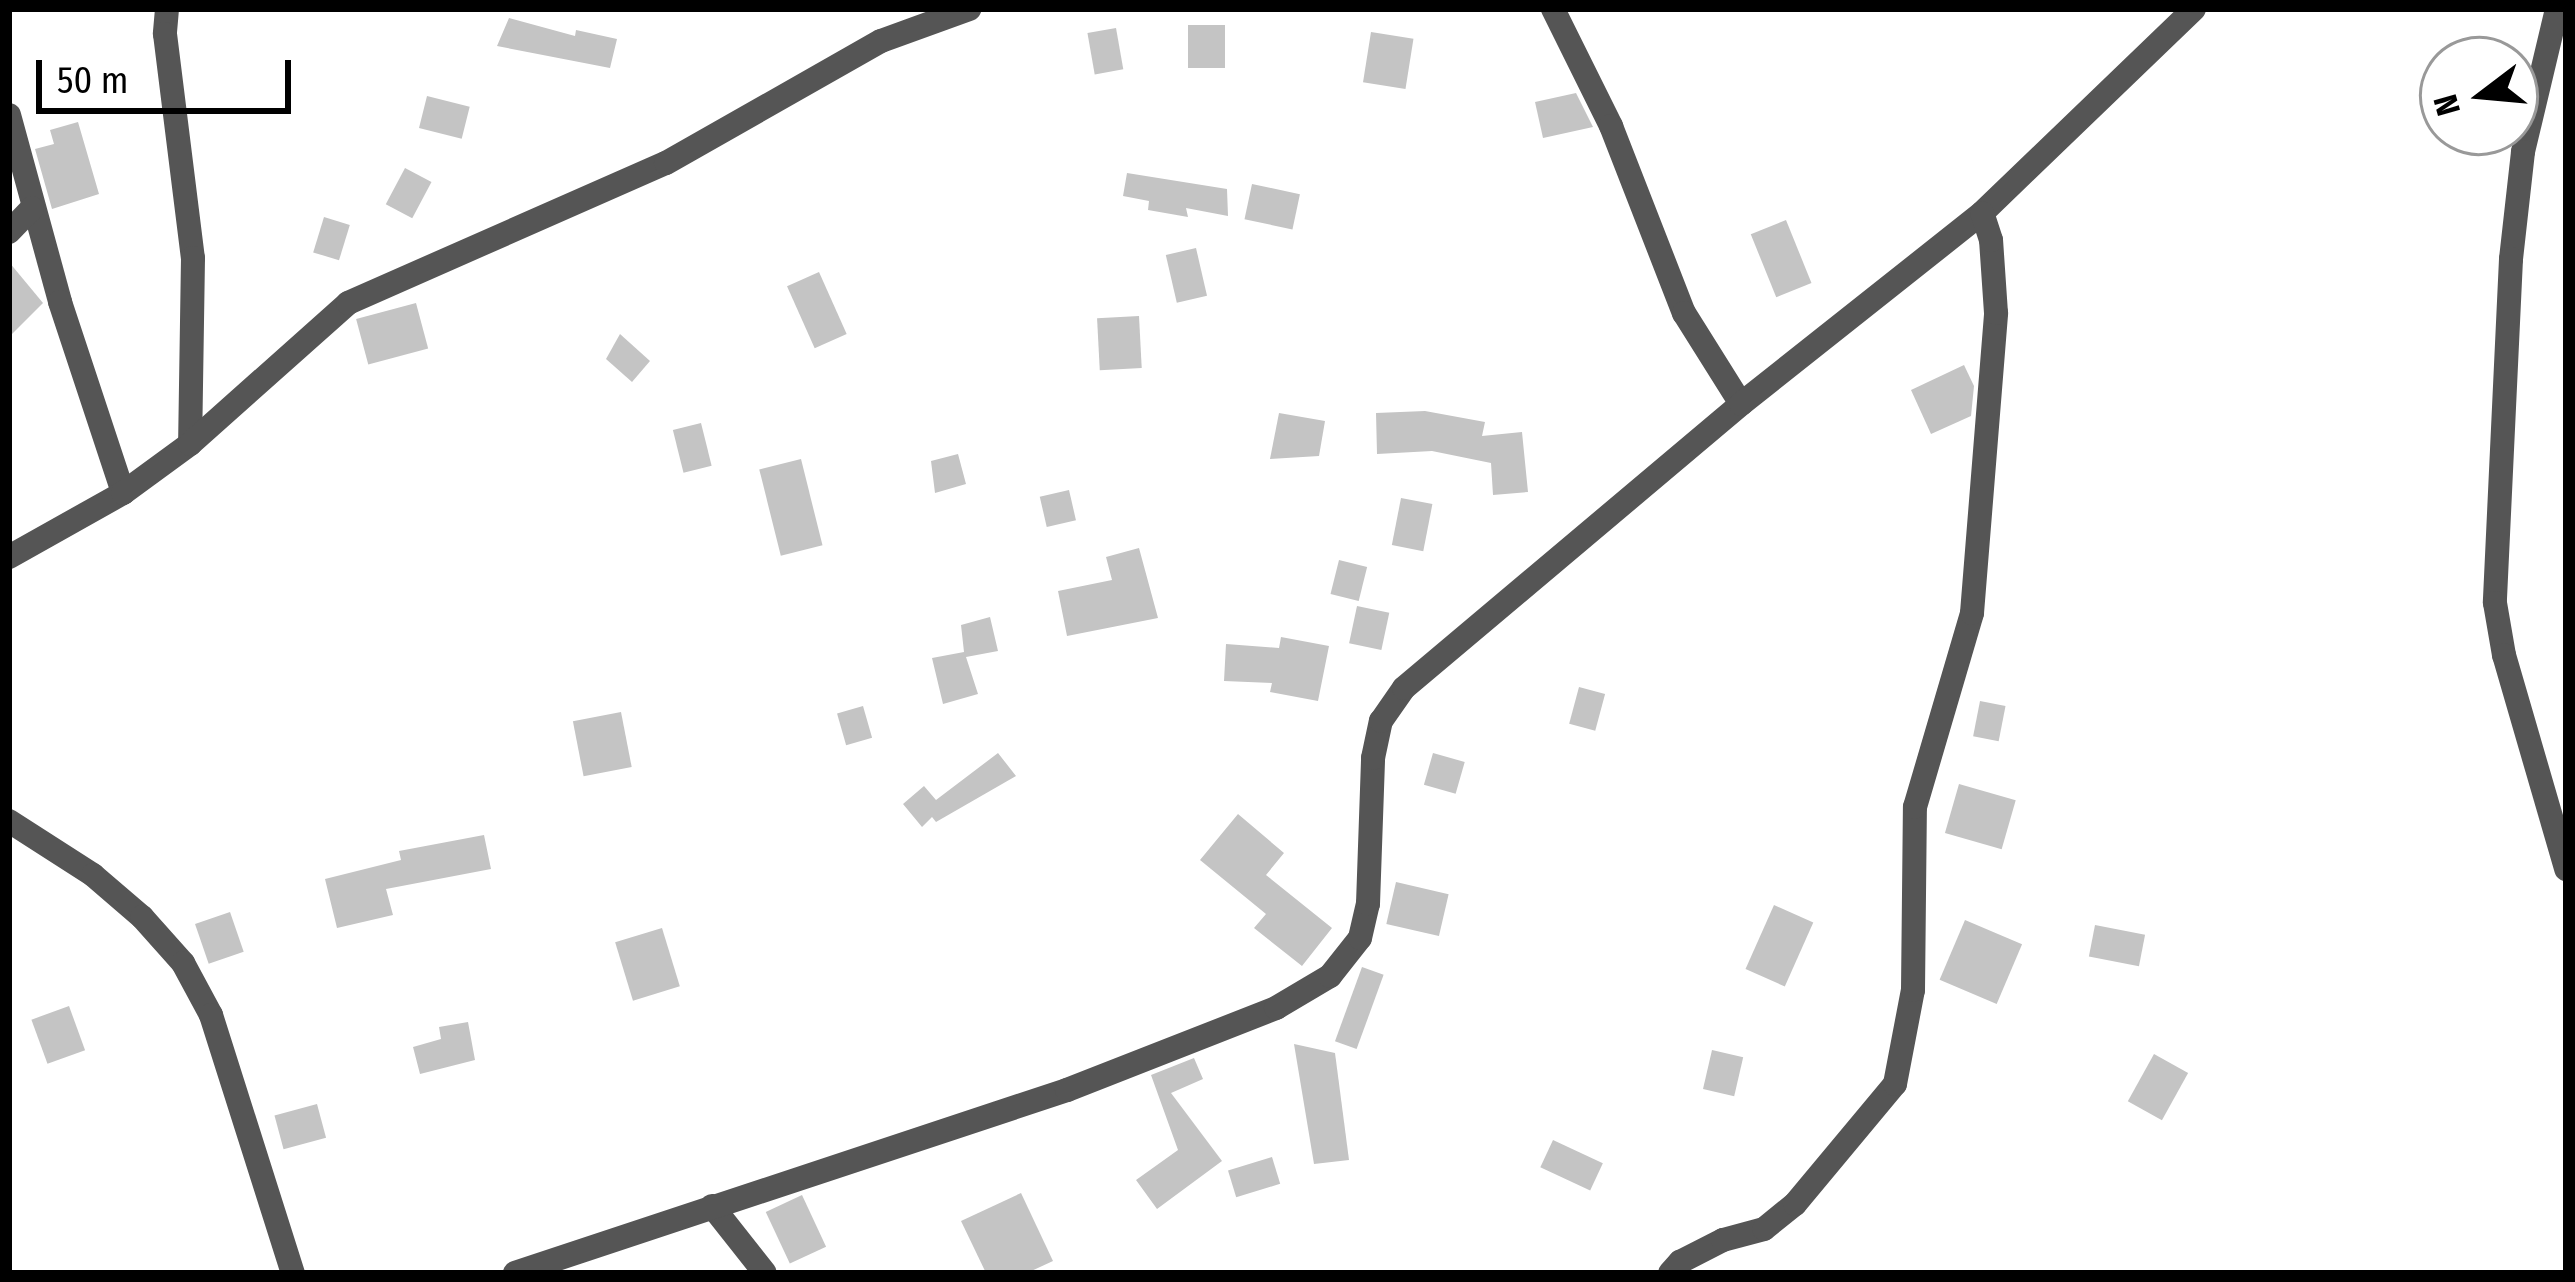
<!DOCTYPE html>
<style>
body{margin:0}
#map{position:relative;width:2575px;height:1282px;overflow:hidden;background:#fff;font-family:"Fira Sans Condensed",sans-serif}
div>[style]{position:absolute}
.building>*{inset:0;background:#c4c4c4;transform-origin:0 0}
.minor>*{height:24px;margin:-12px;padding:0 12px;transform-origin:12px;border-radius:12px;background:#555}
span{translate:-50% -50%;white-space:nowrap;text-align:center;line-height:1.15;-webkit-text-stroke:9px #fff;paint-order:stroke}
.frame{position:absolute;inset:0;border:12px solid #000;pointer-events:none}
.north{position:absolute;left:2419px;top:36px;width:120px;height:120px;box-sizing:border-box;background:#fff;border:3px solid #999;border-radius:50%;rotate:254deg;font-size:33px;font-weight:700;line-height:48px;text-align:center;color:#000}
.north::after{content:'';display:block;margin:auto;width:42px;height:54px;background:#000;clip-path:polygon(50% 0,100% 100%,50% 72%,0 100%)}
.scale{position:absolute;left:36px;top:60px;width:255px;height:54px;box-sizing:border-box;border:6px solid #000;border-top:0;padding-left:15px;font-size:36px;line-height:42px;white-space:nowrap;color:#000;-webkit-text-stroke:9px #fff;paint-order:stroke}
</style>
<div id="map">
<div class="building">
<i style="clip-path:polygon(509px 18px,575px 36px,576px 30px,617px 39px,610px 68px,497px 46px)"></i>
<i style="left:1225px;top:25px;width:43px;height:37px;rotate:90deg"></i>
<i style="left:1116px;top:28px;width:42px;height:29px;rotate:80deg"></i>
<i style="left:1371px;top:32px;width:43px;height:51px;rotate:9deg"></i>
<i style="clip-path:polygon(1576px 93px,1593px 127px,1543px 138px,1535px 102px)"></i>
<i style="left:427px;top:96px;width:44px;height:33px;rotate:14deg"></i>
<i style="clip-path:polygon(78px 122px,99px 194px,52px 209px,35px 149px,54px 144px,50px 130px)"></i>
<i style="left:405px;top:168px;width:30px;height:41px;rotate:28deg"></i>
<i style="clip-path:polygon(1127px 173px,1227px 189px,1228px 216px,1186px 208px,1188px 217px,1148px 210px,1149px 201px,1123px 196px)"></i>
<i style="left:1252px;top:184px;width:49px;height:36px;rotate:12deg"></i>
<i style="left:324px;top:217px;width:27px;height:37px;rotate:17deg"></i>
<i style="left:1786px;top:220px;width:68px;height:38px;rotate:68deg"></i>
<i style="left:1196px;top:248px;width:49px;height:31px;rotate:77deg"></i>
<i style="clip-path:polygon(9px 262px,43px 303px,9px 337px)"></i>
<i style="left:819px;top:272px;width:68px;height:35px;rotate:66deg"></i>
<i style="left:416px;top:303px;width:47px;height:62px;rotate:75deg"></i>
<i style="left:1139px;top:316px;width:52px;height:42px;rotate:87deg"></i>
<i style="clip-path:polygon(620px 334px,650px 361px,632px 382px,606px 359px)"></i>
<i style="clip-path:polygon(1964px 365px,1974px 386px,1971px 416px,1931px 434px,1911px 390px)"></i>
<i style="clip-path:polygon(1425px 411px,1485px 422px,1482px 436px,1522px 432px,1528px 492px,1493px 495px,1491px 463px,1432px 451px,1377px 454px,1376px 413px)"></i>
<i style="clip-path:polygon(1279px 413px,1325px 421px,1319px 456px,1270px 459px)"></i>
<i style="left:701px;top:423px;width:44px;height:29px;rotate:76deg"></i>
<i style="clip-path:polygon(958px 454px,966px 484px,935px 493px,931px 461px)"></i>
<i style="left:801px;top:459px;width:89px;height:43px;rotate:76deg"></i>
<i style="left:1069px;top:490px;width:31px;height:30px;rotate:77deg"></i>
<i style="left:1401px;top:498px;width:32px;height:48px;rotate:11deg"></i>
<i style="clip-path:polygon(1139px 548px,1158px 618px,1067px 636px,1058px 591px,1112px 580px,1106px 557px)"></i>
<i style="left:1339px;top:560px;width:29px;height:35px;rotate:14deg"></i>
<i style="left:1357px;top:606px;width:33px;height:38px;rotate:12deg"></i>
<i style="clip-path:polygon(990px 617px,998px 651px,966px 657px,978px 694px,943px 704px,932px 658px,964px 652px,961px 625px)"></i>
<i style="clip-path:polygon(1281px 637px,1329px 646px,1318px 701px,1270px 692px,1272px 683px,1224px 681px,1226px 644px,1279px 648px)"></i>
<i style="left:1579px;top:687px;width:27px;height:38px;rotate:15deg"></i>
<i style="left:1980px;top:701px;width:26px;height:36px;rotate:11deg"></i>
<i style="left:863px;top:706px;width:33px;height:27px;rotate:74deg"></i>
<i style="left:621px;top:712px;width:56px;height:49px;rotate:79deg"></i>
<i style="clip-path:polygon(998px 753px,1016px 776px,936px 822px,932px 817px,922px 827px,903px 804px,924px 786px,936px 800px)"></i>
<i style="left:1433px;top:753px;width:33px;height:33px;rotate:16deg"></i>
<i style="left:1959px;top:784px;width:59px;height:51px;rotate:16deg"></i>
<i style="clip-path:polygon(1238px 814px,1284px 853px,1266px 875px,1332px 928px,1302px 966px,1254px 928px,1266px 914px,1200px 860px)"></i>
<i style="clip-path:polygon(484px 835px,491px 869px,386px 889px,393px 915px,337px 928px,325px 879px,401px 860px,399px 851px)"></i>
<i style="left:1396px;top:882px;width:54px;height:43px;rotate:13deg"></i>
<i style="left:1774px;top:905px;width:43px;height:70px;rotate:24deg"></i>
<i style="left:230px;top:912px;width:42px;height:37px;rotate:71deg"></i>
<i style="left:1965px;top:920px;width:62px;height:65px;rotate:23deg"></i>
<i style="left:2095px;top:925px;width:51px;height:32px;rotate:11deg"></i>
<i style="left:662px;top:928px;width:61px;height:49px;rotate:73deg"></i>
<i style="left:1362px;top:967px;width:23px;height:79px;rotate:20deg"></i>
<i style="left:69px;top:1006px;width:47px;height:40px;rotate:70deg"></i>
<i style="clip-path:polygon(468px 1022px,475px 1060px,420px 1074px,413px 1047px,441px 1039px,439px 1027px)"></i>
<i style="clip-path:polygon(1294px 1044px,1335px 1053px,1349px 1160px,1314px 1164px)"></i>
<i style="left:1712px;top:1050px;width:32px;height:40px;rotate:13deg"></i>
<i style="left:2154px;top:1054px;width:39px;height:54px;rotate:29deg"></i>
<i style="clip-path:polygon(1194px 1058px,1203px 1079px,1171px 1093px,1222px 1161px,1157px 1209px,1136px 1180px,1178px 1150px,1151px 1075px)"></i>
<i style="left:317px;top:1104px;width:35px;height:44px;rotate:75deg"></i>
<i style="left:1553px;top:1140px;width:55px;height:30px;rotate:25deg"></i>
<i style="left:1272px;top:1157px;width:28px;height:46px;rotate:73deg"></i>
<i style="clip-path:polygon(1021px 1193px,1053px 1261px,1027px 1273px,986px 1273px,961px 1221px)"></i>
<i style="left:802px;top:1195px;width:57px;height:40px;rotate:65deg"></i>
</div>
<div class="minor">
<i style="left:167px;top:9px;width:25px;rotate:95deg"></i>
<i style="left:165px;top:34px;width:226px;rotate:82.9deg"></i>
<i style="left:193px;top:258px;width:186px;rotate:90.9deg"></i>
<i style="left:1553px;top:9px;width:131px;rotate:63.6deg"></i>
<i style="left:1611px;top:126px;width:201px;rotate:68.7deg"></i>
<i style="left:1684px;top:313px;width:107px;rotate:57.9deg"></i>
<i style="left:2557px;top:9px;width:147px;rotate:103.4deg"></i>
<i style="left:2523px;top:152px;width:108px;rotate:96.4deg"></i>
<i style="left:2511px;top:259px;width:344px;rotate:92.7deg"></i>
<i style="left:2495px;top:603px;width:53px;rotate:80.2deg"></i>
<i style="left:2504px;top:655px;width:223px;rotate:73.8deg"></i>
<i style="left:9px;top:115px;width:194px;rotate:74.7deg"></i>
<i style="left:60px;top:302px;width:201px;rotate:71.7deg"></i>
<i style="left:9px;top:232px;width:33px;rotate:-46deg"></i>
<i style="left:9px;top:557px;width:131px;rotate:-29.3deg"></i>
<i style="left:123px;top:493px;width:83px;rotate:-36.2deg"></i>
<i style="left:190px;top:444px;width:212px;rotate:-41.7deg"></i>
<i style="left:348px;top:303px;width:347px;rotate:-23.8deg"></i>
<i style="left:666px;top:163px;width:247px;rotate:-29.6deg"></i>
<i style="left:881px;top:41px;width:94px;rotate:-20deg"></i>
<i style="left:9px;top:821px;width:100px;rotate:32.7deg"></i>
<i style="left:93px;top:875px;width:65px;rotate:40.6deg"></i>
<i style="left:142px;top:917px;width:62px;rotate:48.3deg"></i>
<i style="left:183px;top:963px;width:59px;rotate:61.7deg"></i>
<i style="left:211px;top:1015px;width:271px;rotate:72.4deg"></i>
<i style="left:712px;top:1206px;width:85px;rotate:51.7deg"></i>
<i style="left:515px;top:1273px;width:582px;rotate:-18.34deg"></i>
<i style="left:1067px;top:1090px;width:225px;rotate:-21.4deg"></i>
<i style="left:1276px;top:1008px;width:63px;rotate:-30.7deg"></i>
<i style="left:1330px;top:976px;width:48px;rotate:-51.7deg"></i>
<i style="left:1360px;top:938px;width:35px;rotate:-77deg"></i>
<i style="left:1368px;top:904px;width:146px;rotate:-88deg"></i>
<i style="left:1373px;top:758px;width:38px;rotate:-78deg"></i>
<i style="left:1381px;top:721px;width:40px;rotate:-55.1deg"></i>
<i style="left:1404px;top:688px;width:441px;rotate:-40.1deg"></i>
<i style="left:1741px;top:404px;width:308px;rotate:-38.4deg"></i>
<i style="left:1982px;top:213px;width:294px;rotate:-43.9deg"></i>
<i style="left:1670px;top:1273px;width:15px;rotate:-48deg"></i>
<i style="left:1680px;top:1262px;width:48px;rotate:-27.1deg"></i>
<i style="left:1723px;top:1240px;width:42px;rotate:-15deg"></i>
<i style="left:1764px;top:1229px;width:40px;rotate:-39deg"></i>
<i style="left:1795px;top:1204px;width:156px;rotate:-50.2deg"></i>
<i style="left:1895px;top:1084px;width:96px;rotate:-79.2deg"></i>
<i style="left:1913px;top:990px;width:183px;rotate:-89.4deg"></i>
<i style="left:1915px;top:807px;width:202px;rotate:-73.6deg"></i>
<i style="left:1972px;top:613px;width:301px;rotate:-85.4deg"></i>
<i style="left:1996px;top:313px;width:73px;rotate:-93.9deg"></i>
<i style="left:1991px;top:240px;width:28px;rotate:-108deg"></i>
</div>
<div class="frame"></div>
<div class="north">N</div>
<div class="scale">50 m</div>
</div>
